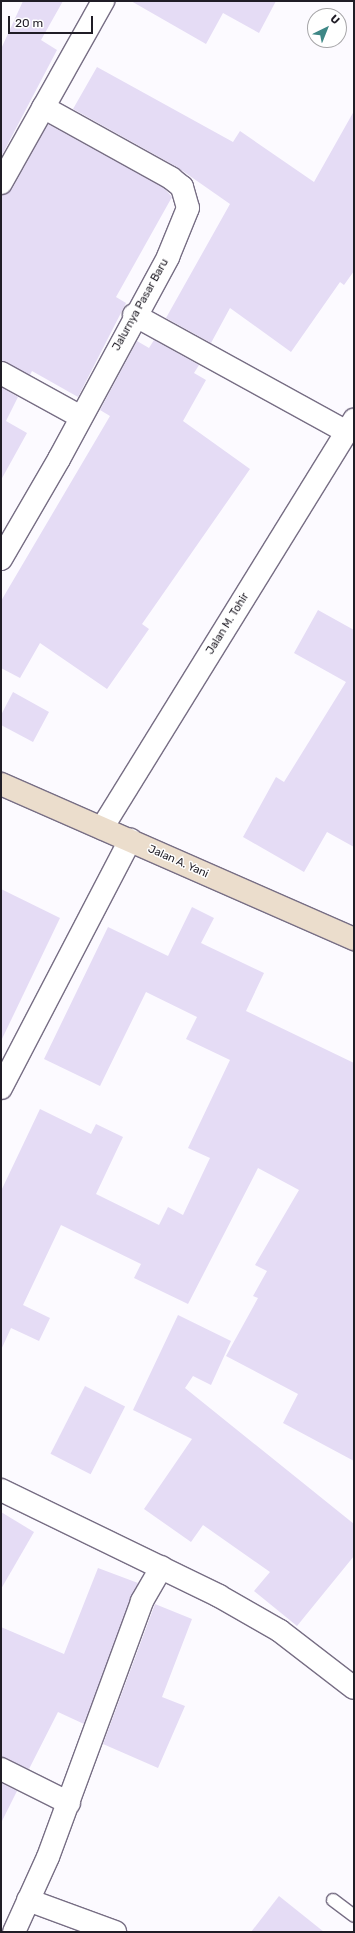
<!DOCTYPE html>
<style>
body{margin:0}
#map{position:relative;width:355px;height:1933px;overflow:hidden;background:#fcfaff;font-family:Rubik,sans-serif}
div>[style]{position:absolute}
.building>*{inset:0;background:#e5dcf5;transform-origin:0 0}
.roads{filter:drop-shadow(1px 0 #776e84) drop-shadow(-1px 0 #776e84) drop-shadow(0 1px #776e84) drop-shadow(0 -1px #776e84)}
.lane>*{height:12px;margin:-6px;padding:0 6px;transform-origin:6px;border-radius:6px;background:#fff}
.street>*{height:22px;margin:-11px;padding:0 11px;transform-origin:11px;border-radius:11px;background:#fff}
.secondary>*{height:22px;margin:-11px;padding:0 11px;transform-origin:11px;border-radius:11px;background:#ebddcc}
span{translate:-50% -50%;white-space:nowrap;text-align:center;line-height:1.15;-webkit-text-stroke:3px #fff;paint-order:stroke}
.street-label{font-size:11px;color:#201d26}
.frame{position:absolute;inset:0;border:2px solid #201d26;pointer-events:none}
.north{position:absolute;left:307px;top:8px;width:40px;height:40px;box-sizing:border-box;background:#fff;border:1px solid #a6a5a8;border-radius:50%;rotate:43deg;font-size:11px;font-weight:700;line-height:16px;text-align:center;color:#201d26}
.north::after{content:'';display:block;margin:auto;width:14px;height:18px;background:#3e8786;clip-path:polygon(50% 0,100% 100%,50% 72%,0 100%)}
.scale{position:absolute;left:8px;top:16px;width:85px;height:18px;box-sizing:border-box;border:2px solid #201d26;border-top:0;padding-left:5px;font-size:12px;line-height:14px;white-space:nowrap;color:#201d26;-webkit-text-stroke:3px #fff;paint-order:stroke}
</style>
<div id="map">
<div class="building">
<i style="clip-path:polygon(23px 1px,63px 1px,41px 40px,57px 50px,1px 157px,1px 49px)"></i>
<i style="clip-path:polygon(131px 1px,276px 1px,259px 33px,223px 13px,206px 44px)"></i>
<i style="clip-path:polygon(97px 67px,233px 142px,240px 131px,314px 182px,354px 111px,354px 271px,344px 285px,340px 282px,291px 352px,230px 308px,211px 343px,166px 318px,230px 204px,177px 167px,73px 109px)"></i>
<i style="clip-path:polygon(48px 124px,164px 188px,172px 197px,116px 297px,126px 303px,78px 397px,32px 371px,30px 375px,1px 361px,1px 195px,12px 189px)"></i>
<i style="clip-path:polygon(154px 340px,199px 365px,194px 373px,206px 380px,183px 421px,250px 469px,142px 624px,149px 629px,107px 689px,40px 643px,20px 678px,1px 668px,1px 601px,110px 416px,100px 410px,137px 341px,149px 348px)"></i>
<i style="clip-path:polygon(1px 387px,18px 397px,6px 421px,27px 433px,1px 480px)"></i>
<i style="clip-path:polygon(318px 610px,354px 630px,354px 847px,327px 832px,304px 872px,243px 837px,276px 777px,284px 782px,346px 682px,294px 653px)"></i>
<i style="clip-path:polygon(13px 692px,49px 712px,33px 742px,1px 725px,1px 715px)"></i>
<i style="clip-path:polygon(1px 889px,60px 918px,1px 1041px)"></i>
<i style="clip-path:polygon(192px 907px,214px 918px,201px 943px,264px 973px,246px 1011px,354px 1063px,354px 1461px,283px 1423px,298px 1394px,226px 1356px,258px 1298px,253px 1296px,267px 1271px,255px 1265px,299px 1190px,258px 1168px,188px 1304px,134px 1278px,141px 1264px,61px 1225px,23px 1305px,50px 1318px,39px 1341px,11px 1328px,1px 1350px,1px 1191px,40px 1109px,91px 1134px,96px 1124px,123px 1137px,96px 1194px,159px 1225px,168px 1207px,183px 1215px,210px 1158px,188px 1148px,230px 1060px,186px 1039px,197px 1017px,146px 992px,100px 1086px,44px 1059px,108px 927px,168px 956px)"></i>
<i style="clip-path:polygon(178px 1315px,231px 1341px,211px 1385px,193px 1376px,185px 1388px,354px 1524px,354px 1556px,297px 1626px,254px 1591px,270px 1572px,203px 1525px,191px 1542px,144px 1509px,192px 1439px,133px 1410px)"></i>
<i style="left:85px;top:1386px;width:45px;height:76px;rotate:27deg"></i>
<i style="clip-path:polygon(1px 1512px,34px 1532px,1px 1589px)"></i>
<i style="clip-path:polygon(98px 1568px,138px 1583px,84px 1724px,58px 1712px,29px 1769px,1px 1757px,1px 1627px,64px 1654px)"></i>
<i style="clip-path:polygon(155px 1604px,192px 1619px,162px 1697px,185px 1706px,158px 1768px,103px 1744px)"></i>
<i style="clip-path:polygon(1px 1783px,17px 1791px,1px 1823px)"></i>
<i style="clip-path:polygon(279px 1896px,324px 1932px,251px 1932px)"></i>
</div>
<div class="roads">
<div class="lane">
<i style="left:333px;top:1900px;width:26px;rotate:37deg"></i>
</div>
<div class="street">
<i style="left:1px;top:183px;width:209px;rotate:-60.7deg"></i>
<i style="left:134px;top:315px;width:243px;rotate:28.8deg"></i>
<i style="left:1px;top:373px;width:91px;rotate:28.8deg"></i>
<i style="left:1px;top:559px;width:116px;rotate:-59.9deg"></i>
<i style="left:59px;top:459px;width:230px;rotate:-61.6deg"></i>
<i style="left:168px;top:257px;width:53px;rotate:-67.8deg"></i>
<i style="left:188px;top:208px;width:22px;rotate:-106deg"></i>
<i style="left:182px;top:187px;width:14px;rotate:-141deg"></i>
<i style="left:171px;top:178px;width:146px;rotate:-151deg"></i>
<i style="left:102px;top:828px;width:480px;rotate:-58.3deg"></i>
<i style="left:1px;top:1088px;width:280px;rotate:-62.5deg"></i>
<i style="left:1px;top:1490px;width:242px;rotate:25.9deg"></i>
<i style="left:219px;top:1596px;width:70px;rotate:29.8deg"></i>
<i style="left:280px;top:1631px;width:93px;rotate:37.6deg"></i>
<i style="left:1px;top:1769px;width:76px;rotate:26.6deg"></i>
<i style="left:28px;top:1900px;width:93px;rotate:20.2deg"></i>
<i style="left:14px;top:1932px;width:82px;rotate:-65.6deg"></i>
<i style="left:48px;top:1857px;width:273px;rotate:-69.8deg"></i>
<i style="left:142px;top:1601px;width:39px;rotate:-60deg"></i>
</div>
<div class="secondary">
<i style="left:1px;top:784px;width:386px;rotate:23.7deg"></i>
</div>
</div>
<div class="street-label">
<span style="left:141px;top:305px;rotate:-61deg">Jalurnya Pasar Baru</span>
<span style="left:228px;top:624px;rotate:-58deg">Jalan M. Tohir</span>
<span style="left:178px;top:862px;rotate:24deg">Jalan A. Yani</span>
</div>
<div class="frame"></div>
<div class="north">U</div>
<div class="scale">20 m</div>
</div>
